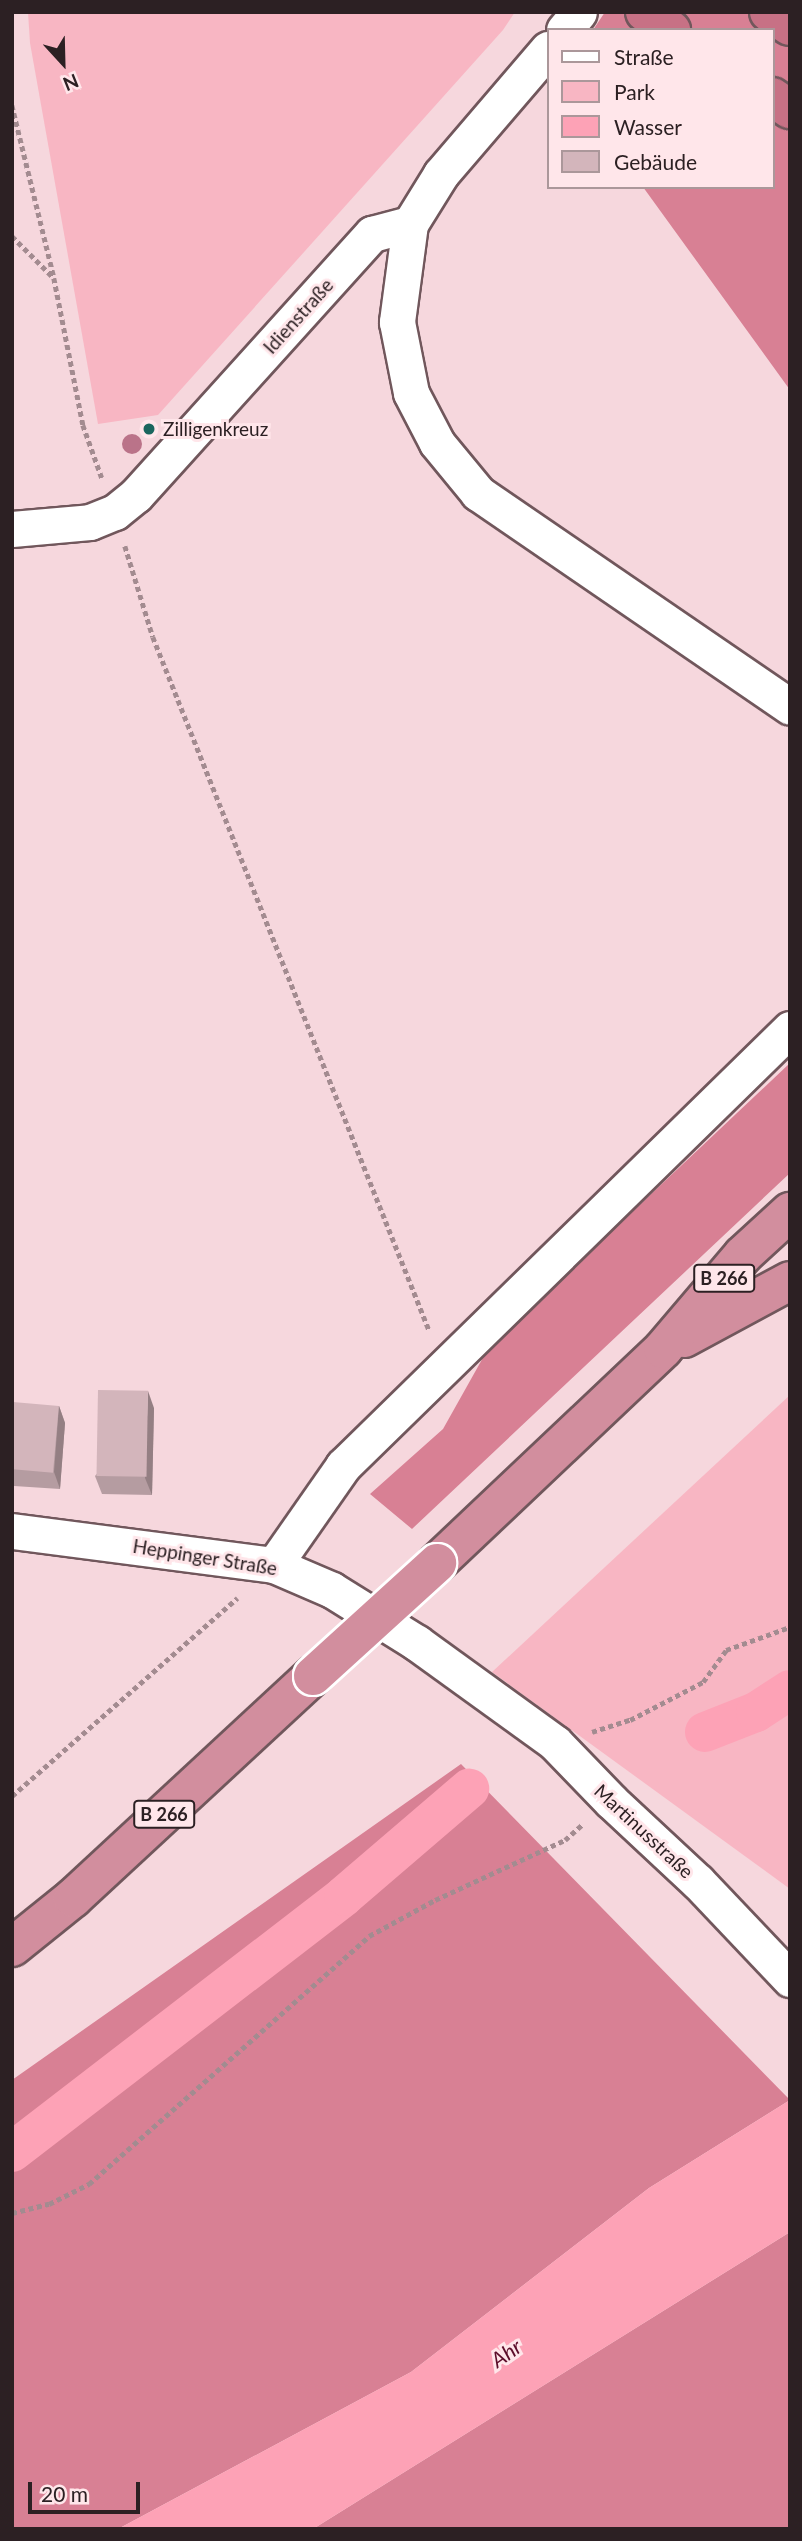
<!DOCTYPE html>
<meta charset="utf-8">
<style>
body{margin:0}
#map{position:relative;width:802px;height:2541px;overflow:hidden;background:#f6d7dd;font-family:Lato,sans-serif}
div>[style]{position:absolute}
.green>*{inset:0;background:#f8b6c3}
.forest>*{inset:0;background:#d88094}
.water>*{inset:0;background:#fda2b6}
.canal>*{height:40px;margin:-20px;padding:0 20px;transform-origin:20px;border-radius:20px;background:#fda2b6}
.path>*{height:4.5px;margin-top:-2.25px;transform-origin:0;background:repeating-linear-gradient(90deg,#a38b90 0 5px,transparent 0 8.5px)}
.roads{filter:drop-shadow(2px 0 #71575c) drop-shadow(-2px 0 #71575c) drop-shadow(0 2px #71575c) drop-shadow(0 -2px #71575c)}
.minor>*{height:35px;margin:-17.5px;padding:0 17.5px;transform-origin:17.5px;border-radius:17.5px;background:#fff}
.trunk>*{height:38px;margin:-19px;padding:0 19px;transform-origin:19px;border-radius:19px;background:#d28e9e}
.motorway>*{height:38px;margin:-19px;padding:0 19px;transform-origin:19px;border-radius:19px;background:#c77185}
.bridges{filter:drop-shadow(2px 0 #fff) drop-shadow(-2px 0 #fff) drop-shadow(0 2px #fff) drop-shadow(0 -2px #fff)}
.trunk-bridge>*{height:38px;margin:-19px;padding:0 19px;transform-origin:19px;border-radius:19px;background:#d28e9e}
.trees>*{width:20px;height:20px;margin:-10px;border-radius:50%;background:#ba7389}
.wall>*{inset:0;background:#b59ca1}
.shaded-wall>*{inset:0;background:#947f83}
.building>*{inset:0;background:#d3b5bb;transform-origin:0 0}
.dots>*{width:19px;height:19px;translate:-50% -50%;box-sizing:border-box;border:4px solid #ffe6ea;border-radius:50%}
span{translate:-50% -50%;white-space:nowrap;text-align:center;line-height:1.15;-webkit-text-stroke:6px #ffe6ea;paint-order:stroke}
.shield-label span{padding:2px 5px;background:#ffe6ea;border:2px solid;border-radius:5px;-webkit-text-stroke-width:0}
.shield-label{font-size:18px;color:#2c2023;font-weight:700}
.street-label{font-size:19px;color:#2c2023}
.poi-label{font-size:19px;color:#2c2023}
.left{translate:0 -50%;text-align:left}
.water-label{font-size:21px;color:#5d0d2a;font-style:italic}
.frame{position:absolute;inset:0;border:14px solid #2c2023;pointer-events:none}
.legend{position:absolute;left:547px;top:28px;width:228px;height:161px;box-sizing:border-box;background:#ffe6ea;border:2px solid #ab979a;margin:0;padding:9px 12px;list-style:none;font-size:21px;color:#2c2023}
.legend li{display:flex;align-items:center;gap:14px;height:35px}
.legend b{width:35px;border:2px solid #ab979a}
.north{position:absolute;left:28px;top:28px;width:70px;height:70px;-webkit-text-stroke:5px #ffe6ea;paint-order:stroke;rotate:158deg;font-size:19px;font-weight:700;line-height:28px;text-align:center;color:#2c2023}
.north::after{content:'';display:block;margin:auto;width:24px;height:32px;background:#2c2023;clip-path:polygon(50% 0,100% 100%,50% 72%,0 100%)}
.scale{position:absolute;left:28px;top:2482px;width:112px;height:32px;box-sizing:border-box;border:4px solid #2c2023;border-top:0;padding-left:9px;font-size:21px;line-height:24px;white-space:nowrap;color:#2c2023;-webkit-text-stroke:5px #ffe6ea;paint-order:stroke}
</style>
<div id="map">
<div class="green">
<i style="clip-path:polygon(28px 12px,515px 12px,503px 30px,158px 415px,98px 424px,30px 43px)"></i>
<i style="clip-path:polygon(790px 1395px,790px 1889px,492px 1672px)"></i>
</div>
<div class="forest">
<i style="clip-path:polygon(605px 12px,790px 12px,790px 390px,643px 187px,772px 187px,772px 30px,593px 30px)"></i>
<i style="clip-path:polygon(790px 1063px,790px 1173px,412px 1529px,370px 1494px,443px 1429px,489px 1347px)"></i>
<i style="clip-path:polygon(461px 1764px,790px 2100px,649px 2188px,411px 2372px,118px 2529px,12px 2529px,12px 2080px)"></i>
<i style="clip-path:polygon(790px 2232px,790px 2529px,313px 2529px)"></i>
</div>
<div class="water">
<i style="clip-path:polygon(790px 2100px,790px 2232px,313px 2529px,118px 2529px,411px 2372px,649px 2188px)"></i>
</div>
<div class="canal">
<i style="left:705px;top:1732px;width:55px;rotate:-21.4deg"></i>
<i style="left:756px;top:1712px;width:40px;rotate:-32.9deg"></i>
<i style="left:12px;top:2152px;width:419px;rotate:-37.6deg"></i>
<i style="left:344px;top:1896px;width:165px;rotate:-40.6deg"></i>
</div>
<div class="path">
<i style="left:12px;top:105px;width:177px;rotate:76.3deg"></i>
<i style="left:12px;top:236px;width:59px;rotate:45deg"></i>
<i style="left:54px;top:278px;width:150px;rotate:78.8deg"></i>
<i style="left:83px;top:425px;width:56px;rotate:70.3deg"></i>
<i style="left:125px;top:546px;width:95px;rotate:72.9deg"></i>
<i style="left:153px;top:637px;width:746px;rotate:68.28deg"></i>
<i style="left:592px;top:1732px;width:40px;rotate:-18deg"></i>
<i style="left:630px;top:1720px;width:82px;rotate:-27.5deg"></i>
<i style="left:703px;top:1682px;width:39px;rotate:-54deg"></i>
<i style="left:726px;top:1650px;width:68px;rotate:-19.8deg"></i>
<i style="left:12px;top:1796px;width:300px;rotate:-41.3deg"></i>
<i style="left:12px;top:2213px;width:38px;rotate:-14deg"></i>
<i style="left:49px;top:2204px;width:45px;rotate:-26.6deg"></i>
<i style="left:89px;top:2184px;width:374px;rotate:-41.5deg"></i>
<i style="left:369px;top:1936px;width:75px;rotate:-28.6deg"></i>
<i style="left:435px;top:1900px;width:143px;rotate:-24.8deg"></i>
<i style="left:565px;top:1840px;width:24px;rotate:-42deg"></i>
</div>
<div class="roads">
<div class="minor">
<i style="left:564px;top:30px;width:23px;rotate:-50deg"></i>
<i style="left:548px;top:49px;width:165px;rotate:130.6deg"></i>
<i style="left:441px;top:174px;width:59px;rotate:121.8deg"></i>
<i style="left:410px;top:224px;width:99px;rotate:97.6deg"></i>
<i style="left:397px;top:322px;width:72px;rotate:78.8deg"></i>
<i style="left:411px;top:393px;width:56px;rotate:62.5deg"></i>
<i style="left:437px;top:443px;width:65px;rotate:50.6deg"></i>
<i style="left:478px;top:493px;width:378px;rotate:34.4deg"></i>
<i style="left:12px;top:529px;width:78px;rotate:-5.1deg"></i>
<i style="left:90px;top:522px;width:27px;rotate:-22deg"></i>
<i style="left:115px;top:512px;width:27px;rotate:-39deg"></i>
<i style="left:136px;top:495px;width:352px;rotate:-47.9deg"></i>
<i style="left:372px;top:234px;width:39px;rotate:-15deg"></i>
<i style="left:12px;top:1531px;width:264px;rotate:7.4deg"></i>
<i style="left:274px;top:1565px;width:63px;rotate:23.3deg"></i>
<i style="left:332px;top:1590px;width:100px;rotate:31.9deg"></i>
<i style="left:417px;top:1643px;width:170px;rotate:35.9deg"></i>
<i style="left:555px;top:1743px;width:81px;rotate:46deg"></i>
<i style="left:611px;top:1801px;width:119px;rotate:43deg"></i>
<i style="left:698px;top:1882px;width:134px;rotate:46.5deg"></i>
<i style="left:274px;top:1565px;width:121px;rotate:-55.1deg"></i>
<i style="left:343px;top:1466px;width:625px;rotate:-44.35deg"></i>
</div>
<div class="trunk">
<i style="left:684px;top:1338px;width:120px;rotate:-28.3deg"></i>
<i style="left:437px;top:1563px;width:311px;rotate:-43.4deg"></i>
<i style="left:663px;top:1349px;width:123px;rotate:-49.6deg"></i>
<i style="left:743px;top:1255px;width:64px;rotate:-42.5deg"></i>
<i style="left:12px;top:1947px;width:78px;rotate:-38.8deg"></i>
<i style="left:73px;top:1898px;width:327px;rotate:-42.8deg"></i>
</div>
<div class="motorway">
<i style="left:645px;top:12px;width:32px;rotate:35deg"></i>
<i style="left:769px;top:12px;width:25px;rotate:34deg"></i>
<i style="left:772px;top:97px;width:22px;rotate:34deg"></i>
</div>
</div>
<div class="bridges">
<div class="trunk-bridge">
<i style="left:313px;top:1676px;width:168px;rotate:-42.3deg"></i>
</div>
</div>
<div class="trees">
<i style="left:132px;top:444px"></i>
</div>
<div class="wall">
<i style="clip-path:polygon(59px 1406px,65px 1423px,60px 1489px,14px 1486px,12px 1480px,12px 1413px)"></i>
<i style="clip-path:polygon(154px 1408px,152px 1495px,102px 1494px,95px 1476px)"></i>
</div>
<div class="shaded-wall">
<i style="clip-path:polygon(148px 1391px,154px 1408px,152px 1495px,145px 1478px)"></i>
<i style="clip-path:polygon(59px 1406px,65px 1423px,60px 1489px,54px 1472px)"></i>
</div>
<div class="building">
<i style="left:98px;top:1390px;width:50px;height:86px;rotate:1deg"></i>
<i style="left:13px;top:1402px;width:46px;height:67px;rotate:5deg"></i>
</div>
<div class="dots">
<i style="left:149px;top:429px;background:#1b665e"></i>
</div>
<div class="shield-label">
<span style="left:724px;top:1278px">B 266</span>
<span style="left:164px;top:1814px">B 266</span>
</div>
<div class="street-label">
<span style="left:298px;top:316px;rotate:-48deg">Idienstraße</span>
<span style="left:205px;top:1557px;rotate:9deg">Heppinger Straße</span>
<span style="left:644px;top:1831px;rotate:43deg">Martinusstraße</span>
</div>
<div class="poi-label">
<span class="left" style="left:163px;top:429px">Zilligenkreuz</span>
</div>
<div class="water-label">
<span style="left:506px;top:2353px;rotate:-35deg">Ahr</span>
</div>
<div class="frame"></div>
<ul class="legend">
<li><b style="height:9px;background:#fff"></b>Straße</li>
<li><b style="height:19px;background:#f8b6c3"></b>Park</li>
<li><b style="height:19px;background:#fda2b6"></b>Wasser</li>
<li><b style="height:19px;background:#d3b5bb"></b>Gebäude</li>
</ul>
<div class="north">N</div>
<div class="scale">20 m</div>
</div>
